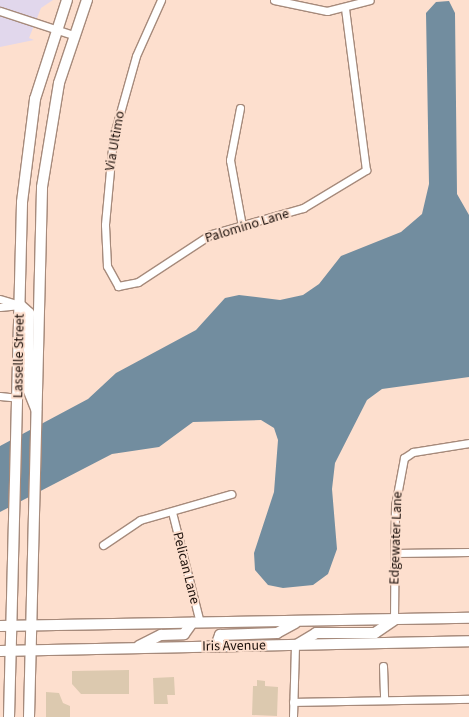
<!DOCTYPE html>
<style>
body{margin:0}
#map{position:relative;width:469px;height:717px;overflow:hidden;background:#fddfce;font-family:"Source Sans 3",sans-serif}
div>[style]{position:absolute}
.education>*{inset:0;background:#e1d7ec}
.water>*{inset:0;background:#728d9f}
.building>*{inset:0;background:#dcc9af}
.roads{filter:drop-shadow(1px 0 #a68a7b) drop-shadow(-1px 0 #a68a7b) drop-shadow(0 1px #a68a7b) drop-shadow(0 -1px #a68a7b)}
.street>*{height:7px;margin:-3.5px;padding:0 3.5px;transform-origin:3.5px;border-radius:3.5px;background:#fff}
.secondary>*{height:10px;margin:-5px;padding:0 5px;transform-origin:5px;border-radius:5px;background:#fff}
.primary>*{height:10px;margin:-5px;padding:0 5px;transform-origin:5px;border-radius:5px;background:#fff}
span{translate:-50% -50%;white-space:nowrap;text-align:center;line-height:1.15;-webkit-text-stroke:4px #fddfce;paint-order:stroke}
.street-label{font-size:14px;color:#1b100b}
</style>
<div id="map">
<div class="education">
<i style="clip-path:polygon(0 0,53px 0,41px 8px,29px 38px,34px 40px,0 47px)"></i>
</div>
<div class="water">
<i style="clip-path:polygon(449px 1px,455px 13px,457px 194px,469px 215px,469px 377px,382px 389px,367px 400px,335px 463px,332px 489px,337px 549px,328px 574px,313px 585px,283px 588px,268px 585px,255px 570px,254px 553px,274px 492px,278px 440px,274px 428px,261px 420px,193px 422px,159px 447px,112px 454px,0 512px,0 446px,88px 399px,116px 373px,196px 330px,225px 298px,239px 295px,280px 300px,303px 295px,319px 284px,341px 256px,401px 232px,422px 214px,429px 184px,426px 13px,436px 2px)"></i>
</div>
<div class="building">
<i style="clip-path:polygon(129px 670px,129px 694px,81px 694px,72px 684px,72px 671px)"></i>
<i style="clip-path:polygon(174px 677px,175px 695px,167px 695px,168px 704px,154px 704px,153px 678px)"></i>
<i style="clip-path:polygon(257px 680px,265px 681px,265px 686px,278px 687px,277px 716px,252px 715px,253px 686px,257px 686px)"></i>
<i style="clip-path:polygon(46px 692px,59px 693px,63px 703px,70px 706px,70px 717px,46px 717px)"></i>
</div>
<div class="roads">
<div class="street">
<i style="left:161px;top:0;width:61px;rotate:114.1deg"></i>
<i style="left:136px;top:56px;width:85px;rotate:105.7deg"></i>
<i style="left:113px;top:138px;width:87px;rotate:95.3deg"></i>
<i style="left:105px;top:225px;width:41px;rotate:87.2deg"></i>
<i style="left:107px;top:266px;width:23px;rotate:61deg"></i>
<i style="left:118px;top:286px;width:20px;rotate:-11deg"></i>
<i style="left:138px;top:282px;width:87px;rotate:-33.3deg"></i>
<i style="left:211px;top:234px;width:96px;rotate:-15.8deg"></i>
<i style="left:303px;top:208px;width:74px;rotate:-31.1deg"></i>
<i style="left:366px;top:170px;width:163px;rotate:-97.4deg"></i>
<i style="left:274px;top:0;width:54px;rotate:11.7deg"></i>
<i style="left:327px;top:11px;width:44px;rotate:-14.3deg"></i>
<i style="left:0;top:11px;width:77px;rotate:18.2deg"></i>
<i style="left:240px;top:108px;width:53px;rotate:100.9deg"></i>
<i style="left:230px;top:160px;width:67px;rotate:79.7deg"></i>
<i style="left:0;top:299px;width:21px;rotate:17deg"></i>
<i style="left:0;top:307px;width:20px;rotate:-6deg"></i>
<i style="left:0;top:396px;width:18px;rotate:6deg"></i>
<i style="left:172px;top:512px;width:114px;rotate:75.8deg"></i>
<i style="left:103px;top:545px;width:45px;rotate:-34deg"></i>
<i style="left:140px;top:520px;width:95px;rotate:-15.9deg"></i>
<i style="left:395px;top:553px;width:74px;rotate:-0.8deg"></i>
<i style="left:394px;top:620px;width:114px;rotate:-89.5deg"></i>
<i style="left:395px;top:506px;width:49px;rotate:-79.4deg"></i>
<i style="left:404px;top:458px;width:11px;rotate:-34deg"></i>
<i style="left:413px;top:452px;width:57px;rotate:-9.1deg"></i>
<i style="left:383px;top:666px;width:34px;rotate:88deg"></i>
<i style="left:293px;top:702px;width:176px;rotate:-1deg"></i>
<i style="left:293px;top:717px;width:72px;rotate:-88.4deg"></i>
</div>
<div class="secondary">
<i style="left:20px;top:305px;width:12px;rotate:42deg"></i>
<i style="left:29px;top:313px;width:76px;rotate:90.8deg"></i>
<i style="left:28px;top:389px;width:22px;rotate:68deg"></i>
<i style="left:9px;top:717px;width:515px;rotate:-88.55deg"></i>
<i style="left:22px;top:202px;width:104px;rotate:-82.8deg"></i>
<i style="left:35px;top:99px;width:104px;rotate:-72.1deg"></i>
<i style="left:29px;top:717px;width:530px;rotate:-88.59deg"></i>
<i style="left:42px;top:187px;width:105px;rotate:-80.7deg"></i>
<i style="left:59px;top:83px;width:88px;rotate:-71.4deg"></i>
</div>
<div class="primary">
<i style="left:0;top:626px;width:469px;rotate:-1deg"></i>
<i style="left:298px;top:644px;width:21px;rotate:-31deg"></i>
<i style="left:316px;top:633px;width:59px"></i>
<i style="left:375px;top:633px;width:23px;rotate:-34deg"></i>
<i style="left:139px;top:646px;width:25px;rotate:-27deg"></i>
<i style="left:161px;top:635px;width:23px;rotate:-2deg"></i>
<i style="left:184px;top:634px;width:14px;rotate:-54deg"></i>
<i style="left:216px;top:646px;width:12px;rotate:-70deg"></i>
<i style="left:220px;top:635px;width:57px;rotate:-2deg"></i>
<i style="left:277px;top:633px;width:21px;rotate:-29deg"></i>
<i style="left:0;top:651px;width:469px;rotate:-1.2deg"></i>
</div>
</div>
<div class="street-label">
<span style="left:115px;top:141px;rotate:-80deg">Via Ultimo</span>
<span style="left:247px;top:226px;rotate:-17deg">Palomino Lane</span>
<span style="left:19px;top:356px;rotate:-89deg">Lasselle Street</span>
<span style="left:396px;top:538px;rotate:-88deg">Edgewater Lane</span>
<span style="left:186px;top:568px;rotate:76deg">Pelican Lane</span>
<span style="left:234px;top:646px;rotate:-1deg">Iris Avenue</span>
</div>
</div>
